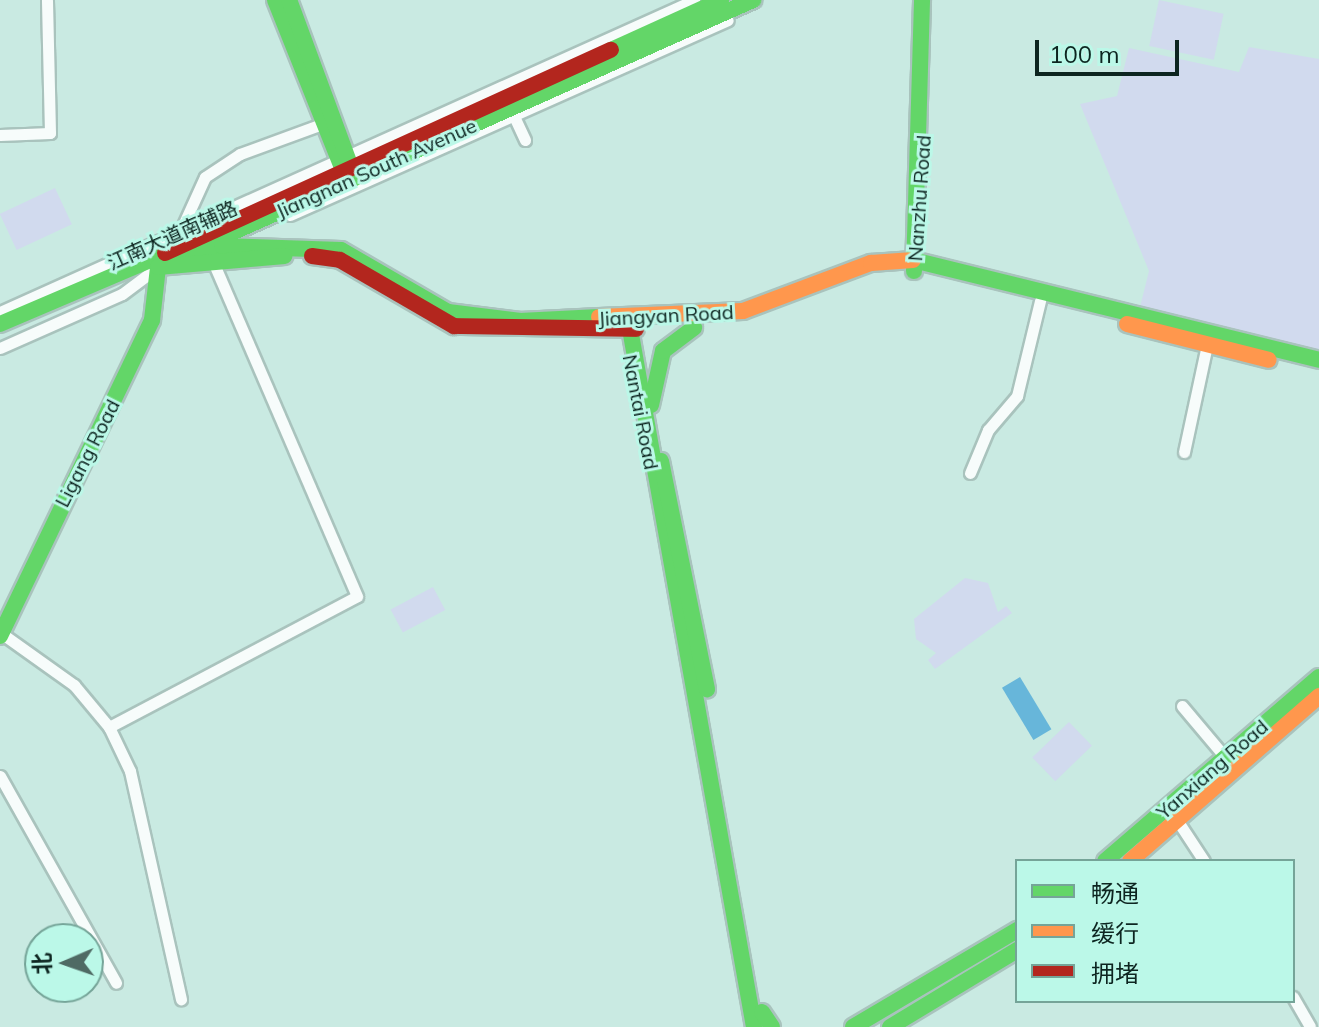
<!DOCTYPE html>
<meta charset="utf-8">
<style>
body{margin:0}
#map{position:relative;width:1319px;height:1027px;overflow:hidden;background:#c9eae2;font-family:Mulish,"Noto Sans SC",sans-serif}
div>[style]{position:absolute}
.green>*{inset:0;background:#d1daee;transform-origin:0 0}
.water>*{inset:0;background:#67b6da;transform-origin:0 0}
.roads{filter:drop-shadow(2px 0 #a9c3bd) drop-shadow(-2px 0 #a9c3bd) drop-shadow(0 2px #a9c3bd) drop-shadow(0 -2px #a9c3bd)}
.street>*{height:11px;margin:-5.5px;padding:0 5.5px;transform-origin:5.5px;border-radius:5.5px;background:#f7fcfb}
.fast>*{height:16px;margin:-8px;padding:0 8px;transform-origin:8px;border-radius:8px;background:#63d668}
.slow>*{height:16px;margin:-8px;padding:0 8px;transform-origin:8px;border-radius:8px;background:#ff974d}
.jam>*{height:16px;margin:-8px;padding:0 8px;transform-origin:8px;border-radius:8px;background:#b3261e}
span{translate:-50% -50%;white-space:nowrap;text-align:center;line-height:1.15;-webkit-text-stroke:6px #bbf8e8;paint-order:stroke}
.street-label{font-size:20px;color:#0d2520}
.legend{position:absolute;left:1015px;top:859px;width:280px;height:144px;box-sizing:border-box;background:#bbf8e8;border:2px solid #75a498;margin:0;padding:10px 14px;list-style:none;font-size:24px;color:#0d2520}
.legend li{display:flex;align-items:center;gap:16px;height:40px}
.legend b{width:40px;border:2px solid #75a498}
.north{position:absolute;left:24px;top:923px;width:80px;height:80px;box-sizing:border-box;background:#bbf8e8;border:2px solid #75a498;border-radius:50%;rotate:268deg;font-size:22px;font-weight:700;line-height:32px;text-align:center;color:#0d2520}
.north::after{content:'';display:block;margin:auto;width:28px;height:36px;background:#4f6a64;clip-path:polygon(50% 0,100% 100%,50% 72%,0 100%)}
.scale{position:absolute;left:1035px;top:40px;width:144px;height:36px;box-sizing:border-box;border:4px solid #0d2520;border-top:0;padding-left:10px;font-size:24px;line-height:28px;white-space:nowrap;color:#0d2520;-webkit-text-stroke:6px #bbf8e8;paint-order:stroke}
</style>
<div id="map">
<div class="green">
<i style="left:1159px;top:0;width:66px;height:47px;rotate:12deg"></i>
<i style="clip-path:polygon(1249px 47px,1319px 59px,1319px 351px,1140px 307px,1149px 271px,1080px 104px,1117px 96px,1129px 48px,1239px 72px)"></i>
<i style="left:55px;top:188px;width:40px;height:61px;rotate:65deg"></i>
<i style="clip-path:polygon(965px 578px,988px 583px,998px 612px,1006px 606px,1012px 613px,935px 669px,928px 660px,936px 653px,916px 639px,914px 619px)"></i>
<i style="left:433px;top:587px;width:26px;height:48px;rotate:62deg"></i>
<i style="left:1069px;top:722px;width:33px;height:51px;rotate:46deg"></i>
</div>
<div class="water">
<i style="left:1020px;top:677px;width:61px;height:21px;rotate:59deg"></i>
</div>
<div class="roads">
<div class="street">
<i style="left:512px;top:112px;width:31px;rotate:65deg"></i>
<i style="left:0;top:135px;width:50px;rotate:-2.3deg"></i>
<i style="left:50px;top:133px;width:133px;rotate:-91.3deg"></i>
<i style="left:290px;top:215px;width:479px;rotate:-24deg"></i>
<i style="left:180px;top:232px;width:60px;rotate:-65.6deg"></i>
<i style="left:205px;top:177px;width:42px;rotate:-33.3deg"></i>
<i style="left:240px;top:154px;width:96px;rotate:-20.1deg"></i>
<i style="left:0;top:312px;width:761px;rotate:-24.21deg"></i>
<i style="left:0;top:348px;width:133px;rotate:-23.9deg"></i>
<i style="left:122px;top:294px;width:45px;rotate:-36.9deg"></i>
<i style="left:1184px;top:452px;width:109px;rotate:-77.9deg"></i>
<i style="left:970px;top:473px;width:47px;rotate:-67.3deg"></i>
<i style="left:988px;top:430px;width:45px;rotate:-49.5deg"></i>
<i style="left:1017px;top:396px;width:98px;rotate:-76.4deg"></i>
<i style="left:1px;top:633px;width:90px;rotate:35.5deg"></i>
<i style="left:74px;top:685px;width:55px;rotate:50.2deg"></i>
<i style="left:109px;top:727px;width:49px;rotate:64.5deg"></i>
<i style="left:130px;top:771px;width:234px;rotate:77.4deg"></i>
<i style="left:1182px;top:706px;width:67px;rotate:49.9deg"></i>
<i style="left:109px;top:727px;width:280px;rotate:-27.8deg"></i>
<i style="left:357px;top:596px;width:367px;rotate:-113.3deg"></i>
<i style="left:0;top:776px;width:237px;rotate:60.7deg"></i>
<i style="left:1177px;top:820px;width:49px;rotate:56.6deg"></i>
<i style="left:1293px;top:997px;width:34px;rotate:60deg"></i>
</div>
<div class="fast">
<i style="left:275px;top:0;width:183px;rotate:68.2deg"></i>
<i style="left:343px;top:170px;width:14px;rotate:34deg"></i>
<i style="left:355px;top:178px;width:190px;rotate:-110.3deg"></i>
<i style="left:611px;top:50px;width:121px;rotate:-24.4deg"></i>
<i style="left:211px;top:242px;width:594px;rotate:-24.06deg"></i>
<i style="left:913px;top:260px;width:418px;rotate:13.8deg"></i>
<i style="left:914px;top:271px;width:271px;rotate:-88.3deg"></i>
<i style="left:629px;top:323px;width:715px;rotate:79.93deg"></i>
<i style="left:0;top:324px;width:168px;rotate:-23.1deg"></i>
<i style="left:155px;top:258px;width:68px;rotate:-10.2deg"></i>
<i style="left:222px;top:246px;width:119px;rotate:1.9deg"></i>
<i style="left:341px;top:250px;width:124px;rotate:30.1deg"></i>
<i style="left:448px;top:312px;width:73px;rotate:7.1deg"></i>
<i style="left:520px;top:321px;width:79px;rotate:-2.9deg"></i>
<i style="left:651px;top:405px;width:55px;rotate:-77.5deg"></i>
<i style="left:663px;top:351px;width:39px;rotate:-37deg"></i>
<i style="left:661px;top:461px;width:233px;rotate:78.6deg"></i>
<i style="left:0;top:636px;width:351px;rotate:-64.3deg"></i>
<i style="left:152px;top:320px;width:53px;rotate:-83.5deg"></i>
<i style="left:158px;top:267px;width:127px;rotate:-5deg"></i>
<i style="left:1105px;top:861px;width:282px;rotate:-40.7deg"></i>
<i style="left:762px;top:1012px;width:18px;rotate:56deg"></i>
<i style="left:853px;top:1027px;width:191px;rotate:-30.6deg"></i>
<i style="left:890px;top:1027px;width:149px;rotate:-31.2deg"></i>
</div>
<div class="slow">
<i style="left:599px;top:317px;width:144px;rotate:-2.4deg"></i>
<i style="left:743px;top:311px;width:137px;rotate:-20.6deg"></i>
<i style="left:871px;top:263px;width:42px;rotate:-4.1deg"></i>
<i style="left:1127px;top:324px;width:146px;rotate:14.2deg"></i>
<i style="left:1130px;top:861px;width:251px;rotate:-41.1deg"></i>
</div>
<div class="jam">
<i style="left:165px;top:253px;width:490px;rotate:-24.5deg"></i>
<i style="left:312px;top:256px;width:28px;rotate:8deg"></i>
<i style="left:340px;top:260px;width:132px;rotate:30.1deg"></i>
<i style="left:454px;top:326px;width:182px;rotate:0.9deg"></i>
</div>
</div>
<div class="street-label">
<span style="left:376px;top:168px;rotate:-24deg">Jiangnan South Avenue</span>
<span style="left:919px;top:198px;rotate:-86deg">Nanzhu Road</span>
<span style="left:172px;top:235px;rotate:-24deg">江南大道南辅路</span>
<span style="left:666px;top:315px;rotate:-3deg">Jiangyan Road</span>
<span style="left:641px;top:412px;rotate:79deg">Nantai Road</span>
<span style="left:87px;top:453px;rotate:-63deg">Ligang Road</span>
<span style="left:1212px;top:769px;rotate:-41deg">Yanxiang Road</span>
</div>
<ul class="legend">
<li><b style="height:10px;background:#63d668"></b>畅通</li>
<li><b style="height:10px;background:#ff974d"></b>缓行</li>
<li><b style="height:10px;background:#b3261e"></b>拥堵</li>
</ul>
<div class="north">北</div>
<div class="scale">100 m</div>
</div>
